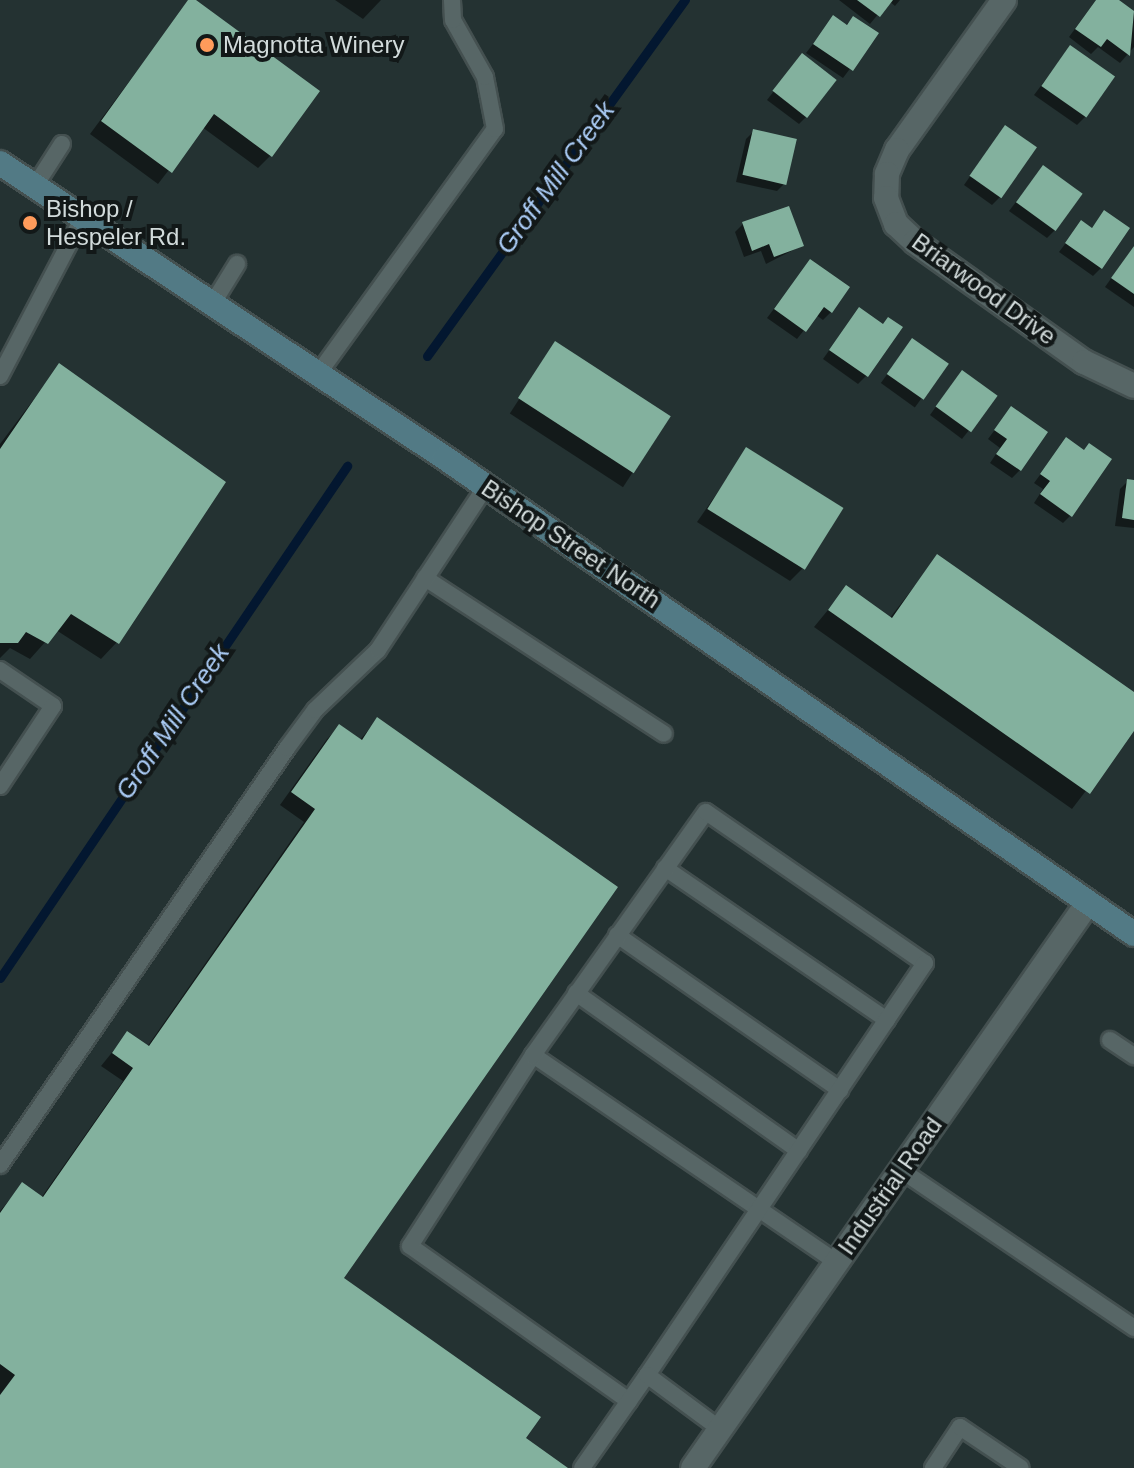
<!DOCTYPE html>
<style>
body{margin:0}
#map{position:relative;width:1134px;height:1468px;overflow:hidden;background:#243232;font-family:Arial,sans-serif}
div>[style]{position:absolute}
.shadow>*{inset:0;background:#0007;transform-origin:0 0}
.stream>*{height:9px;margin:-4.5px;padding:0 4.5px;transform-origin:4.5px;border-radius:4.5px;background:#031730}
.building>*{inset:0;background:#83b19e;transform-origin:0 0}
.roads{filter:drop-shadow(2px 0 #445050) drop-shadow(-2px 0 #445050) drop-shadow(0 2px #445050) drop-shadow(0 -2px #445050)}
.lane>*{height:16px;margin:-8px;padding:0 8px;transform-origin:8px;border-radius:8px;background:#576666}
.street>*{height:24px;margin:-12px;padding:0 12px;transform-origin:12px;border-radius:12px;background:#576666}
.secondary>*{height:24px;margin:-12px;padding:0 12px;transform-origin:12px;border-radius:12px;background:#527a85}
.dots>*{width:22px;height:22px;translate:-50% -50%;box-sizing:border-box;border:4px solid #121818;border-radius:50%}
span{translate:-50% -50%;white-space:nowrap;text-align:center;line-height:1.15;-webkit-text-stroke:8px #121818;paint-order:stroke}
.poi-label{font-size:24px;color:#d2dbdb}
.left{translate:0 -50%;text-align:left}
.street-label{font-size:24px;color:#d2dbdb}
.water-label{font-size:26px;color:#aacbf5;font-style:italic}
</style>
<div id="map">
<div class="shadow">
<i style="clip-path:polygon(190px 0,271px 155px,258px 168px,202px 127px,158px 184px,90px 134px)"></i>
<i style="clip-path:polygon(335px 0,381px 0,363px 19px)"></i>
<i style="clip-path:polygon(839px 0,900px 0,895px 6px,889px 1px,870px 24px)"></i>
<i style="clip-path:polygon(1096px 0,1115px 0,1134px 13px,1134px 47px,1120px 63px,1098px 47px,1091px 54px,1069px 37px)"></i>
<i style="clip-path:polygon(833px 18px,845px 26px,853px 18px,876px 34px,843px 78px,806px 53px)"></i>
<i style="clip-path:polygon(1070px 47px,1085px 117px,1077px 125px,1034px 95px)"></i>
<i style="clip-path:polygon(802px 55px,807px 116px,799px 124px,767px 100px)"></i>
<i style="clip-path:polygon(754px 131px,785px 183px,777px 191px,736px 182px,746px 139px)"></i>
<i style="clip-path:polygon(998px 136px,1000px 197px,992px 205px,964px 185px)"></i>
<i style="clip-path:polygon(1043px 167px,1055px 230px,1047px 238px,1009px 211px)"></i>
<i style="clip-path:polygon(1104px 213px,1101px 268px,1093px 276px,1059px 252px,1081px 223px,1090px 230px)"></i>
<i style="clip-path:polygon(743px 224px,801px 246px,766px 264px,761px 251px,744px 257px,735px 232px)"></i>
<i style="clip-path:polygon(1134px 246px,1134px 307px,1105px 287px)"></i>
<i style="clip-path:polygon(810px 261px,831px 312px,823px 320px,816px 315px,797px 339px,767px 318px)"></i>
<i style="clip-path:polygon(852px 318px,882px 326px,866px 376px,858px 384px,823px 359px)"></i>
<i style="left:912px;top:340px;width:42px;height:53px;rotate:36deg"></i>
<i style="left:555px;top:344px;width:135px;height:83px;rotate:33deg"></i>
<i style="clip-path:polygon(59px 366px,117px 642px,101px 659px,56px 630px,30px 659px,10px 648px,0 658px,0 444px)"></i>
<i style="clip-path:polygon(955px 380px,996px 396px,962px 439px,930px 415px)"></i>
<i style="clip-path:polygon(1011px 408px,1020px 470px,1012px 478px,990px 463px,1000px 448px,988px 439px)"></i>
<i style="clip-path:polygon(1066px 440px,1071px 515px,1063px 523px,1034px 503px,1043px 489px,1034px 483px)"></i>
<i style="clip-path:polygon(747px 450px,803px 568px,790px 581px,697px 522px)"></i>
<i style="clip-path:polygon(1128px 481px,1134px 482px,1134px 528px,1115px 526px,1120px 489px)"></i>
<i style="clip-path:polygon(938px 556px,1134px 694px,1134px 728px,1072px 809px,814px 627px,846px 588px,889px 619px)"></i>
<i style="clip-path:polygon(377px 720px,341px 1278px,524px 1439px,565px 1468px,0 1468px,0 1211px,22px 1185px,41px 1198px,123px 1081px,101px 1066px,127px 1034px,147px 1047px,304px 822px,280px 805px,327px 739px,339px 727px,359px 741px)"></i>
</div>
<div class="stream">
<i style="left:427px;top:356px;width:440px;rotate:-54.1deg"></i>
<i style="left:0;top:978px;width:619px;rotate:-55.87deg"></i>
</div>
<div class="building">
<i style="clip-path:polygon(188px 0,196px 0,320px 91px,272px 157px,214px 114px,172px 173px,101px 121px)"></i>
<i style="clip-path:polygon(857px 0,893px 0,880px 17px)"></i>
<i style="clip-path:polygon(1096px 0,1119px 0,1134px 11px,1130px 56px,1107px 39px,1101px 47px,1075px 29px)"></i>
<i style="clip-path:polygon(833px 15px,847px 25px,853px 16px,879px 33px,853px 71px,813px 44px)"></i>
<i style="left:1070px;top:45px;width:55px;height:50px;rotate:35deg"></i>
<i style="left:802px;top:53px;width:44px;height:48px;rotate:38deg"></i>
<i style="left:1005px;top:125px;width:39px;height:62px;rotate:35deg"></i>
<i style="left:753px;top:129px;width:45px;height:47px;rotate:13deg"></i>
<i style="left:1043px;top:165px;width:49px;height:46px;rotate:36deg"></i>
<i style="clip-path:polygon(789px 206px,804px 246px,774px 257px,769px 244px,752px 251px,742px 222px)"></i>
<i style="clip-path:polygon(1104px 210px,1130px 228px,1102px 269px,1065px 243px,1081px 220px,1092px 228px)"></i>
<i style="clip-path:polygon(1134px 246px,1134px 294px,1111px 278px)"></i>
<i style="clip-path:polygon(810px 259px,850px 287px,832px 313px,824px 307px,806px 332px,774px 309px)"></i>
<i style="clip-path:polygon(859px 307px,883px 324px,888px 317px,903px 327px,868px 377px,829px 350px)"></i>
<i style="left:912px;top:338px;width:45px;height:44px;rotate:35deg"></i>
<i style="left:555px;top:341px;width:138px;height:68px;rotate:33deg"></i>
<i style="clip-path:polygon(59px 363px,226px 482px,119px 644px,71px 614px,48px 644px,26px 632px,18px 643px,0 643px,0 449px)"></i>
<i style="left:962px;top:370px;width:44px;height:45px;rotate:36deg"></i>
<i style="clip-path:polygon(1011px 406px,1048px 432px,1021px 471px,996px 454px,1007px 439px,994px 430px)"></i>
<i style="clip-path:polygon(1066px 437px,1084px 450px,1089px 443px,1112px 459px,1072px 517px,1040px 494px,1050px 481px,1040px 474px)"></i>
<i style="left:746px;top:447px;width:115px;height:73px;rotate:32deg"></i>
<i style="clip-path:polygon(1127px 479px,1134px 480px,1134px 520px,1122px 518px)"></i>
<i style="clip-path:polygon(937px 554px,1134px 692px,1134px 731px,1090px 794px,828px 610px,846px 585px,892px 618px)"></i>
<i style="clip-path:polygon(377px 717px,618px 887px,344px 1278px,541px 1417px,526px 1438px,568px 1468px,0 1468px,0 1395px,15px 1375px,0 1364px,0 1213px,22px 1182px,43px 1197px,133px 1068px,112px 1053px,127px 1031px,149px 1046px,315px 809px,291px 792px,339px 724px,362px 740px)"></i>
</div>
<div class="roads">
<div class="lane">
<i style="left:35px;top:186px;width:50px;rotate:-57.3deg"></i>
<i style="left:213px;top:303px;width:46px;rotate:-58.4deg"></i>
<i style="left:318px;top:374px;width:302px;rotate:-54.2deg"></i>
<i style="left:495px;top:129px;width:53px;rotate:-100.9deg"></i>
<i style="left:485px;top:77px;width:65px;rotate:-119.3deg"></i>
<i style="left:453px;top:20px;width:20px;rotate:-93deg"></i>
<i style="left:0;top:376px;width:179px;rotate:-62.4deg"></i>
<i style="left:425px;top:578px;width:285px;rotate:33.1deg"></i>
<i style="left:0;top:670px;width:64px;rotate:34.2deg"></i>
<i style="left:53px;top:706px;width:96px;rotate:123.5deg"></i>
<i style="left:665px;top:868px;width:269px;rotate:34.4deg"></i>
<i style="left:617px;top:935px;width:272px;rotate:34.8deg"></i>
<i style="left:576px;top:993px;width:273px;rotate:35.3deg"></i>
<i style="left:1110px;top:1040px;width:29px;rotate:34deg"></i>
<i style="left:533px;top:1055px;width:368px;rotate:34.3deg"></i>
<i style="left:0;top:1165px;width:506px;rotate:-55.46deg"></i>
<i style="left:287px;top:748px;width:47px;rotate:-53.6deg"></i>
<i style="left:315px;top:710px;width:87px;rotate:-43.6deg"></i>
<i style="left:378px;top:650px;width:196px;rotate:-56.6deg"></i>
<i style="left:901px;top:1170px;width:282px;rotate:34.1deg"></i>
<i style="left:629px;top:1401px;width:268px;rotate:-144.7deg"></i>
<i style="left:410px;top:1246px;width:227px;rotate:-57.2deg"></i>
<i style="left:533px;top:1055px;width:298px;rotate:-54.6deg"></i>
<i style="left:706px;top:812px;width:266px;rotate:34.6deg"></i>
<i style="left:925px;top:963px;width:497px;rotate:124deg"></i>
<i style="left:582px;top:1468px;width:113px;rotate:-55deg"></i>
<i style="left:647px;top:1375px;width:91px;rotate:36.5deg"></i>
<i style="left:933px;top:1468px;width:49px;rotate:-56.6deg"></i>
<i style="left:960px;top:1427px;width:73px;rotate:33.9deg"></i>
</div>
<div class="street">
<i style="left:1004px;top:0;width:184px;rotate:125.5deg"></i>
<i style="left:897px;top:150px;width:26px;rotate:113deg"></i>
<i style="left:887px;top:174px;width:24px;rotate:92deg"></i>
<i style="left:886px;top:198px;width:28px;rotate:69deg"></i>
<i style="left:896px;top:224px;width:26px;rotate:43deg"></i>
<i style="left:915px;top:242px;width:207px;rotate:35.4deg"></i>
<i style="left:1084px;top:362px;width:55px;rotate:25.6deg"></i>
<i style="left:693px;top:1468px;width:688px;rotate:-55.06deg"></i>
</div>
<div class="secondary">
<i style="left:0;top:163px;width:534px;rotate:33.54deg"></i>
<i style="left:445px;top:458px;width:837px;rotate:34.64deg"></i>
</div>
</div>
<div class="dots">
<i style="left:207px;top:45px;background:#ff9b5b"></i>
<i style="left:30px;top:223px;background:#ff9b5b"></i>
</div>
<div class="poi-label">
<span class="left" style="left:223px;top:45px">Magnotta Winery</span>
<span class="left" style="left:46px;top:223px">Bishop /<br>Hespeler Rd.</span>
</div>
<div class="street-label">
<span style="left:984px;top:289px;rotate:36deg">Briarwood Drive</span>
<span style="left:571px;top:544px;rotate:34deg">Bishop Street North</span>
<span style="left:890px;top:1186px;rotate:-55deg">Industrial Road</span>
</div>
<div class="water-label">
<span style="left:556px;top:178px;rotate:-54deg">Groff Mill Creek</span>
<span style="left:173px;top:722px;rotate:-56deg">Groff Mill Creek</span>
</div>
</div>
